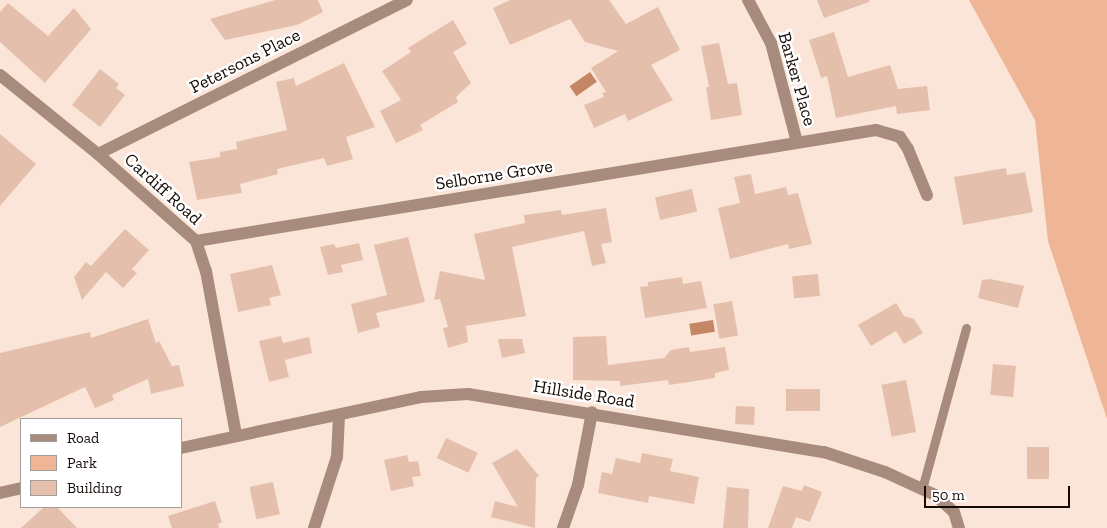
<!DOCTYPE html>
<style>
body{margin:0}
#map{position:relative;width:1107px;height:528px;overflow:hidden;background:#fbe5d9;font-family:"Zilla Slab",serif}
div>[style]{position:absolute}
.green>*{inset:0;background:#eeb596}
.water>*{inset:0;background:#c48664;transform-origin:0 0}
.building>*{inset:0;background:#e4c0ac;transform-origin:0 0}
.lane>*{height:9px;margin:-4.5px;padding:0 4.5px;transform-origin:4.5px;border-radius:4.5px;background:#a78b7c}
.street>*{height:12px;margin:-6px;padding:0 6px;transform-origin:6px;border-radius:6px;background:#a78b7c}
span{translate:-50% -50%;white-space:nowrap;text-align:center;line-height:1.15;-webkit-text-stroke:5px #fff;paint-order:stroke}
.street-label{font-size:18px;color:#150904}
.legend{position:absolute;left:20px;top:418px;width:162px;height:90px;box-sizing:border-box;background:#fff;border:1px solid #a19d9b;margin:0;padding:6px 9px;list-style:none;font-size:15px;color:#150904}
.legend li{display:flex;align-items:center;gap:10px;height:25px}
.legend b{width:25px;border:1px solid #a19d9b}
.scale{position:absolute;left:924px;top:486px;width:146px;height:22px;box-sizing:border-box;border:2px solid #150904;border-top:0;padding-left:6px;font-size:15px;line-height:18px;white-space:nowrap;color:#150904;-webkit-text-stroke:4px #fff;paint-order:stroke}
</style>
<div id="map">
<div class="green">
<i style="clip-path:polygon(969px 0,1107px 0,1107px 419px,1048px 241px,1035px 120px)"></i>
</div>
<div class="water">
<i style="left:590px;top:72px;width:12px;height:25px;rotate:55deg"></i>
<i style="left:713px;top:320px;width:12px;height:24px;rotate:81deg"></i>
</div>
<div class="building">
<i style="clip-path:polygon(275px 0,318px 0,323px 12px,297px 25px,225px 40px,210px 19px)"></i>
<i style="clip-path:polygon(510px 0,609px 0,626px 24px,658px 7px,680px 50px,651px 65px,673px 100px,628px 121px,625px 114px,594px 128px,584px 105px,604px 97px,602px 93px,606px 92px,591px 68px,618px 51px,585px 42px,570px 19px,510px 45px,493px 8px)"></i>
<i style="clip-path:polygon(817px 0,869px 0,869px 2px,824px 18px)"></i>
<i style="clip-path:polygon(8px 3px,48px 36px,74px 8px,91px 29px,45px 83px,0 42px,0 12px)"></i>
<i style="clip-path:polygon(453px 20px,467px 44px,453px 52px,471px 83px,456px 97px,458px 102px,420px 125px,423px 130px,396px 143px,380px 111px,401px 100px,382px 71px,411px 52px,408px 48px)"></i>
<i style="clip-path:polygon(834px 32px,848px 77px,890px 65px,898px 89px,927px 86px,930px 110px,897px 114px,896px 106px,836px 118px,827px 76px,821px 78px,809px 40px)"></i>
<i style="clip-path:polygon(719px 43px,728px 84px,737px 83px,742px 115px,711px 120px,706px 87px,709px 87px,701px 46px)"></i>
<i style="clip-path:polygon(344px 63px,375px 127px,346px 137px,353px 159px,327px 166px,324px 158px,277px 169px,278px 174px,240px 184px,242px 193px,197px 200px,189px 162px,220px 157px,220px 152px,237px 149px,236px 142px,287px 130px,276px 82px,294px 78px,296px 86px)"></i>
<i style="clip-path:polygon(100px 69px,119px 84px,116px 88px,125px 95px,100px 127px,72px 105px)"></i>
<i style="clip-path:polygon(0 134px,36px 164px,0 206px)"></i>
<i style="clip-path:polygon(1006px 168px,1007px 175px,1025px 172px,1033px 212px,963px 225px,954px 177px)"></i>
<i style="clip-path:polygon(751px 174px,755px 194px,786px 187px,788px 195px,798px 193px,812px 244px,789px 249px,788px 244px,730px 259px,718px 208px,740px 203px,734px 177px)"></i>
<i style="left:692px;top:189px;width:23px;height:38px;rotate:77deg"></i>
<i style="clip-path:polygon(606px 208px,612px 242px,601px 244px,606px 263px,592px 266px,584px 231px,512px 247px,526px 316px,466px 326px,468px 342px,448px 348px,443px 328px,448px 327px,440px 299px,434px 300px,440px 271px,485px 280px,474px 234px,525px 223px,524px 215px,561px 210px,562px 215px)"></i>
<i style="clip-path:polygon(125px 229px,149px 250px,132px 269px,137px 273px,123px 288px,106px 272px,82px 300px,74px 277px,86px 262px,91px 266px)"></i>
<i style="clip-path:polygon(408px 237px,425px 302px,376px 313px,380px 327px,358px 333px,351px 304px,387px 295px,374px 245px)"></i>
<i style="clip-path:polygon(359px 243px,363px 260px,341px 265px,343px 272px,328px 275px,320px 247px,334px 244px,336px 248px)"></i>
<i style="clip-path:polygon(272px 265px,281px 295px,269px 298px,271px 305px,238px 312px,230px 274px)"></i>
<i style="left:818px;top:274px;width:22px;height:26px;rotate:85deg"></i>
<i style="clip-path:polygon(682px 277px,683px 284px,701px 281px,707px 308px,645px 318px,640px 287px,648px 286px,648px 282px)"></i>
<i style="clip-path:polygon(990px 279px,1024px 286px,1018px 308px,978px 298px,982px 280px)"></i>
<i style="left:732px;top:301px;width:35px;height:19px;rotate:80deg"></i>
<i style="clip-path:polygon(896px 303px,904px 316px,914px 319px,923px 333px,904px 344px,896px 331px,871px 346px,858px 325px)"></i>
<i style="clip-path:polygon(148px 319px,156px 343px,159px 341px,172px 366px,179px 365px,184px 386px,151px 394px,148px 379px,112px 395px,114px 400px,95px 408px,85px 387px,0 427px,0 353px,90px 332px,91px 338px)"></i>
<i style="clip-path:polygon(281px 336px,283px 343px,309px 337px,312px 353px,285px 360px,289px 377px,269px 382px,259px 341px)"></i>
<i style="clip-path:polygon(606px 336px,608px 365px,664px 358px,671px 350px,689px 347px,690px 352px,725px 347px,729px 370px,715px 373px,715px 378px,669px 385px,668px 380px,620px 386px,620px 381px,573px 380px,573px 337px)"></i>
<i style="clip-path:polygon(498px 339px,522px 339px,525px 353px,502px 358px)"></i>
<i style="left:993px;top:364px;width:23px;height:31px;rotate:5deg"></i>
<i style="left:906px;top:380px;width:53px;height:25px;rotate:79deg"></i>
<i style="left:786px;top:389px;width:34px;height:22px"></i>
<i style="left:736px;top:406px;width:19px;height:18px;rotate:3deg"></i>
<i style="left:446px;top:438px;width:35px;height:22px;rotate:25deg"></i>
<i style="left:1027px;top:447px;width:22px;height:32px"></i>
<i style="clip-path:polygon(517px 449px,539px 476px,536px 478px,535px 528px,491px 517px,495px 501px,518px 507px,492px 463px)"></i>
<i style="clip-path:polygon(642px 453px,673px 459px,670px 471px,699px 477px,694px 504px,649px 496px,648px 503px,598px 493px,602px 472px,612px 474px,616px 458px,640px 463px)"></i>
<i style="clip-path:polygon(407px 455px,409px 462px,418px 461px,421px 476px,412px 477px,414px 486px,391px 491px,384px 460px)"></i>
<i style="left:273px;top:482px;width:33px;height:24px;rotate:78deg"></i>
<i style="clip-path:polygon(804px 485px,822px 492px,810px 522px,796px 517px,792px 528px,768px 528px,783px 486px,802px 491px)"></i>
<i style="clip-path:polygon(727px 487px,749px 489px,748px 528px,723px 528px)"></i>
<i style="clip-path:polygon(215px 501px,222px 522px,218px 524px,219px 528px,172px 528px,168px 516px)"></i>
<i style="clip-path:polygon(44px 507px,57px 507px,77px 528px,21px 528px)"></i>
</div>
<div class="lane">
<i style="left:922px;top:489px;width:167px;rotate:-74.7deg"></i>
</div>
<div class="street">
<i style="left:748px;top:0;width:49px;rotate:61.9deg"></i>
<i style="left:771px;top:43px;width:102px;rotate:75.3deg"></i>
<i style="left:0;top:75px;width:126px;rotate:38.9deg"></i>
<i style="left:98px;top:154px;width:131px;rotate:41.6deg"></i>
<i style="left:196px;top:241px;width:32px;rotate:72deg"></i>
<i style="left:206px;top:271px;width:167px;rotate:79.6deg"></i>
<i style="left:98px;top:154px;width:345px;rotate:-26.5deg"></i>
<i style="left:196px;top:241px;width:689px;rotate:-9.27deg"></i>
<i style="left:876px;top:130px;width:25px;rotate:16deg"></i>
<i style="left:900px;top:137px;width:14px;rotate:56deg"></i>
<i style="left:908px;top:149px;width:50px;rotate:67.6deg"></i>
<i style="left:181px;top:448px;width:245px;rotate:-12deg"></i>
<i style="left:421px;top:397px;width:47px;rotate:-3.7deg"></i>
<i style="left:468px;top:394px;width:361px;rotate:9.3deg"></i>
<i style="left:824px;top:452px;width:64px;rotate:18.2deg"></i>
<i style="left:885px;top:472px;width:55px;rotate:24.7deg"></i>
<i style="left:935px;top:495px;width:25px;rotate:42deg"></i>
<i style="left:954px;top:512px;width:17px;rotate:73deg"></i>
<i style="left:0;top:493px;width:22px;rotate:-13deg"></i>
<i style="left:314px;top:528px;width:75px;rotate:-72.1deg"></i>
<i style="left:337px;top:457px;width:41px;rotate:-87.2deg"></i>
<i style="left:563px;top:528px;width:46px;rotate:-70.8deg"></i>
<i style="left:578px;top:485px;width:74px;rotate:-79.1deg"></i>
</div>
<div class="street-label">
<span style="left:245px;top:61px;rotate:-27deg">Petersons Place</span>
<span style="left:797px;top:79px;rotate:74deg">Barker Place</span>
<span style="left:494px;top:175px;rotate:-9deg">Selborne Grove</span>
<span style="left:163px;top:189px;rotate:42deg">Cardiff Road</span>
<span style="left:584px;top:394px;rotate:9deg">Hillside Road</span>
</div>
<ul class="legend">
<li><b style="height:6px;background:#a78b7c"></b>Road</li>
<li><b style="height:14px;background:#eeb596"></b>Park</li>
<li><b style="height:14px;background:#e4c0ac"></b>Building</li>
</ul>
<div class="scale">50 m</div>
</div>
